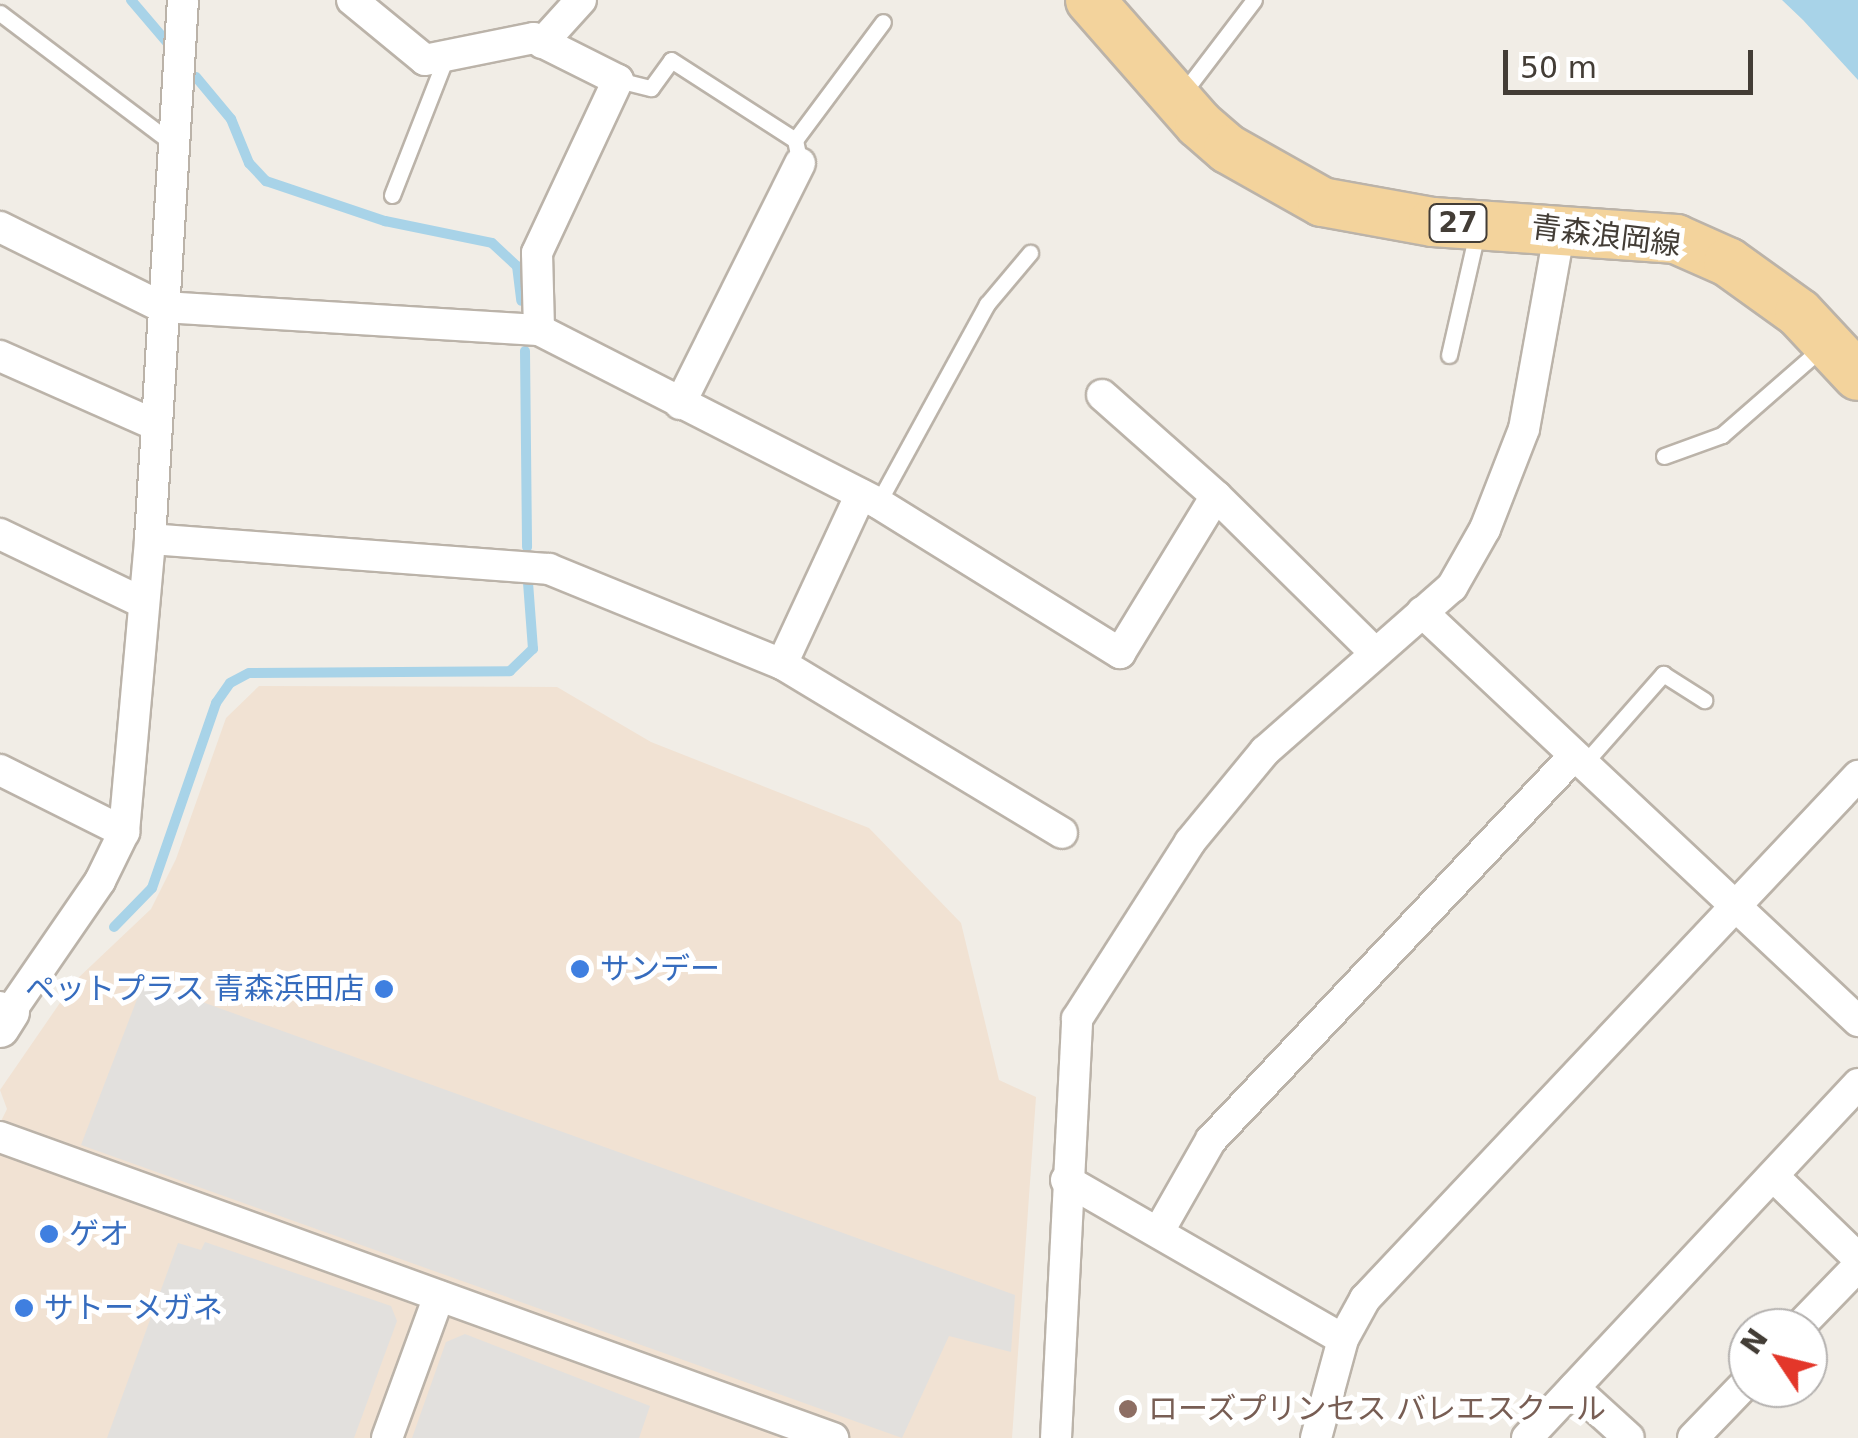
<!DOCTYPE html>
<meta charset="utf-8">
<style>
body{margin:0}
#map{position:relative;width:1858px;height:1438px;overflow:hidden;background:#f1ede6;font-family:"DejaVu Sans","Noto Sans JP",sans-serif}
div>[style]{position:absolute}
.commercial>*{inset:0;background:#f1e2d3}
.parking>*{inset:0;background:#e2e0dd}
.water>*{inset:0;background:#a8d3e8}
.stream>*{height:10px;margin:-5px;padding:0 5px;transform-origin:5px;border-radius:5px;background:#a8d3e8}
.roads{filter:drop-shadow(2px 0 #bbb3a9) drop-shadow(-2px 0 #bbb3a9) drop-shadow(0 2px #bbb3a9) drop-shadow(0 -2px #bbb3a9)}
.service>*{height:15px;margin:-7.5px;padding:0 7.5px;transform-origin:7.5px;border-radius:7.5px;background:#fff}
.minor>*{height:30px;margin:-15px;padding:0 15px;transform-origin:15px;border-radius:15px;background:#fff}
.tertiary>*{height:38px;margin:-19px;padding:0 19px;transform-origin:19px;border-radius:19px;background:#fff}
.primary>*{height:48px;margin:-24px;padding:0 24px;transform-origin:24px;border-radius:24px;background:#f3d39c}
.dots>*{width:28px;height:28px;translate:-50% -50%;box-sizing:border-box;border:5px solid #fff;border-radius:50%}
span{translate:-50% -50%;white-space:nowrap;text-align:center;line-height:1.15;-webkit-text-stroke:10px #fff;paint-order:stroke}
.shield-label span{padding:2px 8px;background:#fff;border:2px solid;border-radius:8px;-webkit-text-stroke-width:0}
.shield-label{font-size:28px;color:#433d36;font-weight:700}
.street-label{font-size:30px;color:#433d36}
.shop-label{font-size:30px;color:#366cbe}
.left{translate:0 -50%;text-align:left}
.right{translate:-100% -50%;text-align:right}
.education-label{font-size:30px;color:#785e54}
.north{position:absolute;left:1728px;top:1308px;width:100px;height:100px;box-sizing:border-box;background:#fff;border:2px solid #b4b1af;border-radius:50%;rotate:305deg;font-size:28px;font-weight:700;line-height:40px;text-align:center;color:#433d36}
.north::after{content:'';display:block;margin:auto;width:35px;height:45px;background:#e3372a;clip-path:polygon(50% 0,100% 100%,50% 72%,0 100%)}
.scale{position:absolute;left:1503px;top:50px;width:250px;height:45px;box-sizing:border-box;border:5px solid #433d36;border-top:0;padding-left:12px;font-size:30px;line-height:35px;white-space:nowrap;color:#433d36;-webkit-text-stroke:8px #fff;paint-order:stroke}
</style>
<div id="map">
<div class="commercial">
<i style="clip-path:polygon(259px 686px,557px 687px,651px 742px,869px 828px,961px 923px,999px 1080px,1036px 1097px,1012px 1438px,0 1438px,0 1123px,7px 1109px,0 1090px,75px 981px,151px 909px,176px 859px,226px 718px)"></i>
</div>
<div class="parking">
<i style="clip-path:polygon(144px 981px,1015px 1295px,1011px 1352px,949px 1336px,902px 1438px,81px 1145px)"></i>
<i style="clip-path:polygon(205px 1242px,391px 1306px,397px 1321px,354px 1438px,107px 1438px,178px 1243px,201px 1250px)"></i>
<i style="clip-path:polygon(465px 1334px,650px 1406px,639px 1438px,412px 1438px,446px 1342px)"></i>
</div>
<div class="water">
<i style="clip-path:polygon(1782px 0,1858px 0,1858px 80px,1803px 20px)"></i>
</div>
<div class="stream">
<i style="left:131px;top:0;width:63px;rotate:49.5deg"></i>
<i style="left:196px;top:77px;width:55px;rotate:50.2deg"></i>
<i style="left:231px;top:119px;width:48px;rotate:67.8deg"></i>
<i style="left:249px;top:163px;width:25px;rotate:47deg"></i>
<i style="left:266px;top:181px;width:126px;rotate:18.6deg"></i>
<i style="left:385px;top:221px;width:109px;rotate:11.6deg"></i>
<i style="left:492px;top:243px;width:34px;rotate:43deg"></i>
<i style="left:517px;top:266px;width:35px;rotate:83deg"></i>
<i style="left:525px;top:351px;width:196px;rotate:89.4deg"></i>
<i style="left:114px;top:927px;width:54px;rotate:-45.7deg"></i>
<i style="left:152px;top:888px;width:196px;rotate:-70.9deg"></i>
<i style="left:216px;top:703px;width:24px;rotate:-55deg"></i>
<i style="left:230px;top:683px;width:21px;rotate:-28deg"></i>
<i style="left:249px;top:673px;width:261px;rotate:-0.4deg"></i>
<i style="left:510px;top:671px;width:32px;rotate:-44deg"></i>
<i style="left:533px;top:649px;width:66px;rotate:-94.3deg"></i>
</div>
<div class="roads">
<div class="service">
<i style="left:0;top:13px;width:221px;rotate:37.1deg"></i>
<i style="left:618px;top:80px;width:34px;rotate:14deg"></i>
<i style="left:651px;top:88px;width:34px;rotate:-54deg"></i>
<i style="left:671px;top:60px;width:148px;rotate:32.8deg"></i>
<i style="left:795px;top:140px;width:24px;rotate:78deg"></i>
<i style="left:1180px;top:97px;width:122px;rotate:-52.7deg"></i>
<i style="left:795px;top:140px;width:147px;rotate:-53.3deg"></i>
<i style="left:392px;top:195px;width:150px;rotate:-68.6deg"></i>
<i style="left:1449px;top:355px;width:125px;rotate:-77.1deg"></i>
<i style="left:1664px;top:456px;width:62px;rotate:-19.9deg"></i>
<i style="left:1722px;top:435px;width:134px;rotate:-41.1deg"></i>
<i style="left:878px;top:503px;width:227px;rotate:-61.3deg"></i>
<i style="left:987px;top:304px;width:67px;rotate:-49.9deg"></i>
<i style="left:1582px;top:766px;width:123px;rotate:-48.6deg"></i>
<i style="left:1663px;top:674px;width:49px;rotate:32.4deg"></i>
</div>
<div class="minor">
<i style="left:352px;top:0;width:94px;rotate:39.4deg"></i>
<i style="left:425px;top:60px;width:111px;rotate:-11.4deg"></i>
<i style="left:534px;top:38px;width:94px;rotate:26.6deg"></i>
<i style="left:618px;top:80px;width:191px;rotate:115.1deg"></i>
<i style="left:537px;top:253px;width:77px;rotate:88.5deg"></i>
<i style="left:542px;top:43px;width:58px;rotate:-47.8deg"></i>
<i style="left:0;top:227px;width:181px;rotate:26.3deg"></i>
<i style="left:162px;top:307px;width:378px;rotate:3.5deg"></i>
<i style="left:539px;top:330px;width:381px;rotate:27deg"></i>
<i style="left:878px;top:503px;width:285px;rotate:31.8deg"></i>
<i style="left:1120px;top:653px;width:184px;rotate:-58.6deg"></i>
<i style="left:1216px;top:496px;width:222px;rotate:44.6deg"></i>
<i style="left:0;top:356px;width:171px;rotate:23.9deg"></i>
<i style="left:1102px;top:395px;width:152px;rotate:41.5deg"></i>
<i style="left:680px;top:404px;width:269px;rotate:-63.5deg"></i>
<i style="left:0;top:534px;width:157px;rotate:25.7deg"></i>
<i style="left:150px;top:539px;width:400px;rotate:4.3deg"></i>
<i style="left:549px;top:569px;width:252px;rotate:22.2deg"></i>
<i style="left:782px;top:664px;width:327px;rotate:31.1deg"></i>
<i style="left:1422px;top:612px;width:598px;rotate:43.17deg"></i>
<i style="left:782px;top:664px;width:187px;rotate:-65.1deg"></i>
<i style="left:0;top:770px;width:139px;rotate:26.6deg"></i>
<i style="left:0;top:1007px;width:11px;rotate:27deg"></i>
<i style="left:10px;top:1012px;width:159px;rotate:-55.5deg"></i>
<i style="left:100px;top:881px;width:55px;rotate:-63.9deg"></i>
<i style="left:124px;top:832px;width:294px;rotate:-84.9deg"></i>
<i style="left:150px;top:539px;width:540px;rotate:-86.5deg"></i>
<i style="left:0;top:1137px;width:886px;rotate:19.87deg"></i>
<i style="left:1773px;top:1176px;width:118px;rotate:44deg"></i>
<i style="left:1066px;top:1180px;width:319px;rotate:29.9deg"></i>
<i style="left:1159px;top:1231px;width:105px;rotate:-60.3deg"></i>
<i style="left:1211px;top:1140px;width:526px;rotate:-46.62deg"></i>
<i style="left:1798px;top:1328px;width:86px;rotate:-45.9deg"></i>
<i style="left:1574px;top:1388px;width:74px;rotate:42.3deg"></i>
<i style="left:387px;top:1438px;width:151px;rotate:-69.9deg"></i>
<i style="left:1056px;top:1438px;width:420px;rotate:-87.1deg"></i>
<i style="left:1077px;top:1019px;width:210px;rotate:-57.4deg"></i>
<i style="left:1190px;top:842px;width:118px;rotate:-50.5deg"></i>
<i style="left:1265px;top:751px;width:249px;rotate:-41.3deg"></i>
<i style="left:1452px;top:587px;width:67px;rotate:-60.4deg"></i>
<i style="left:1485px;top:529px;width:107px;rotate:-68.7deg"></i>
<i style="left:1524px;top:429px;width:204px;rotate:-79.8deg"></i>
<i style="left:1316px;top:1438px;width:103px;rotate:-74.7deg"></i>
<i style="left:1343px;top:1339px;width:46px;rotate:-61.2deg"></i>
<i style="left:1365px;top:1299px;width:719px;rotate:-46.69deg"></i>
<i style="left:1527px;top:1438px;width:485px;rotate:-46.9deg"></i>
<i style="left:1693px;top:1438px;width:79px;rotate:-46deg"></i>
</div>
<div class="tertiary">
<i style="left:0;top:1028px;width:19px;rotate:-58deg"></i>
</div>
<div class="primary">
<i style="left:1090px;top:0;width:165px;rotate:48.7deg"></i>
<i style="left:1199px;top:124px;width:38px;rotate:41deg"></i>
<i style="left:1228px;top:149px;width:108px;rotate:29.4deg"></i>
<i style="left:1322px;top:202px;width:113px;rotate:10.2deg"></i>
<i style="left:1433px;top:222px;width:244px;rotate:4deg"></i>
<i style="left:1676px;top:239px;width:57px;rotate:23.9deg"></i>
<i style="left:1728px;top:262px;width:87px;rotate:35.7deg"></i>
<i style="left:1799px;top:313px;width:86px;rotate:46.9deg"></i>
</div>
</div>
<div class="dots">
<i style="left:580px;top:969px;background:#3f7fe0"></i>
<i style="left:384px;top:989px;background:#3f7fe0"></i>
<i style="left:49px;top:1234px;background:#3f7fe0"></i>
<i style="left:24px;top:1308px;background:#3f7fe0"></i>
<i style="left:1128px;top:1409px;background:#8d6e63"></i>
</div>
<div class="shield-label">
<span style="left:1458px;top:223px">27</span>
</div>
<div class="street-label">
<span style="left:1606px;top:236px;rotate:7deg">青森浪岡線</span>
</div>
<div class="shop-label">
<span class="left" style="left:600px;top:969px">サンデー</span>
<span class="right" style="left:364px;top:989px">ペットプラス 青森浜田店</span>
<span class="left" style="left:69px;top:1234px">ゲオ</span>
<span class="left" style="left:44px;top:1308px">サトーメガネ</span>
</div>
<div class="education-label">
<span class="left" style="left:1148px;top:1409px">ローズプリンセス バレエスクール</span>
</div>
<div class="north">N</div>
<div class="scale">50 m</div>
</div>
